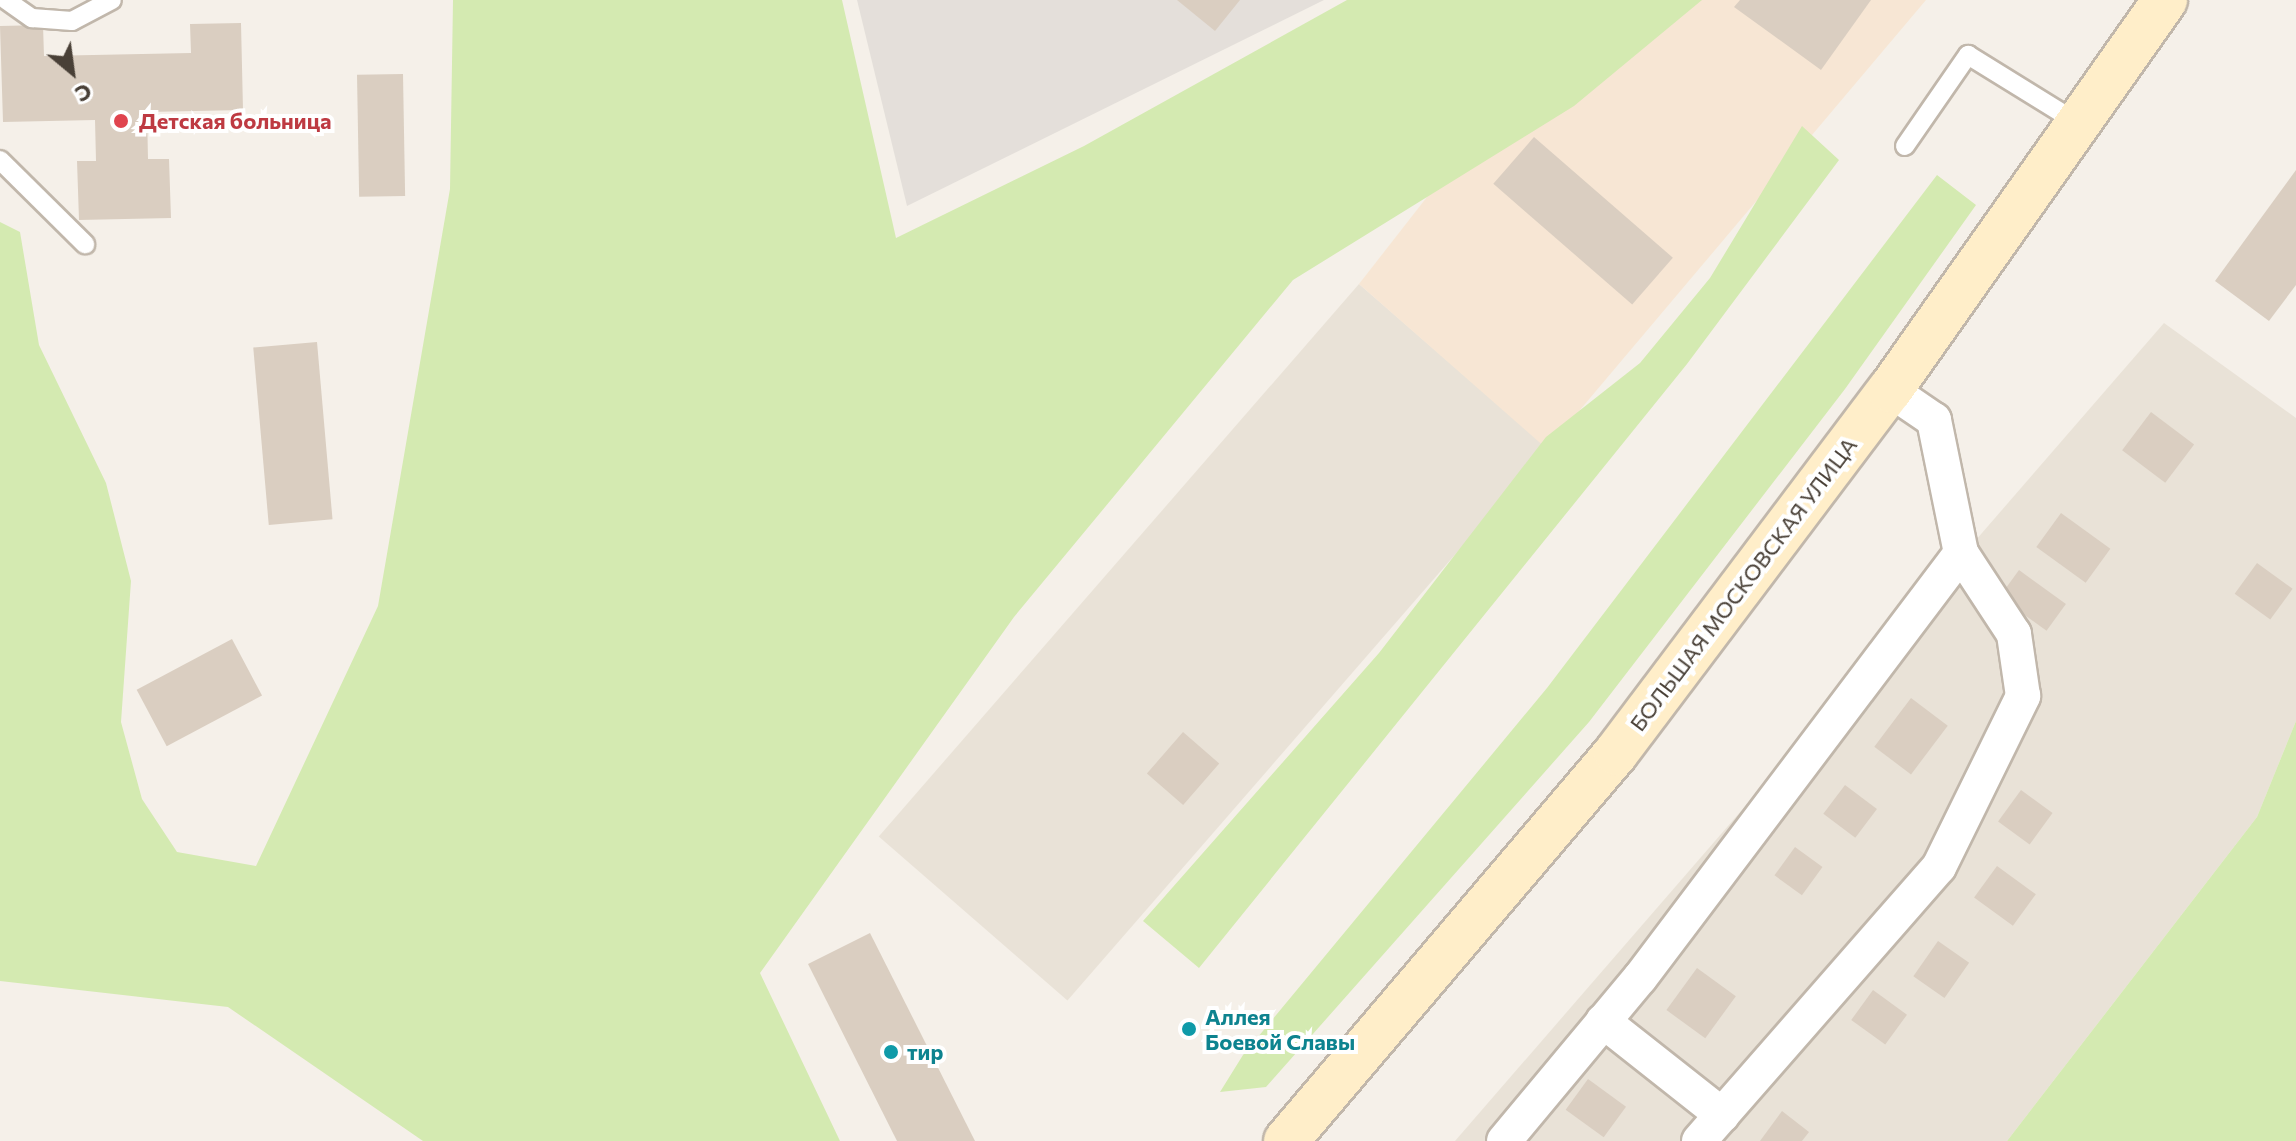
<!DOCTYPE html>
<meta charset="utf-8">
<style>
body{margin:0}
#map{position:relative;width:2296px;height:1141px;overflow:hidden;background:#f5f0e9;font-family:Commissioner,sans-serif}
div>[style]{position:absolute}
.residential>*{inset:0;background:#e9e2d7;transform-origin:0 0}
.commercial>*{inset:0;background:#f7e6d4}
.industrial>*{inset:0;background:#e4dfda}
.green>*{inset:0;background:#d4eab1}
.building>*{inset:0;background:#dacec1;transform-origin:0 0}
.roads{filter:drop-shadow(2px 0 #c1b7ab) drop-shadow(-2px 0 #c1b7ab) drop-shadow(0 2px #c1b7ab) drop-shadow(0 -2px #c1b7ab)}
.service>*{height:18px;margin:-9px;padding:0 9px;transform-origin:9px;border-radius:9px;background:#fff}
.minor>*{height:34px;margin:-17px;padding:0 17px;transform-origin:17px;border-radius:17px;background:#fff}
.secondary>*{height:44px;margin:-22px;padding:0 22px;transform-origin:22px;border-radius:22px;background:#ffeec9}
.dots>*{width:22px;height:22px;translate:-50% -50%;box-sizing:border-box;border:4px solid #fff;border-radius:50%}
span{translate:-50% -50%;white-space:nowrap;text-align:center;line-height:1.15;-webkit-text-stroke:8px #fff;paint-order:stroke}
.health-label{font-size:22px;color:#be3a42;font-weight:700}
.left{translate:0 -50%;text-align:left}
.street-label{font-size:22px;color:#494037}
.culture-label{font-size:22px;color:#0d838f;font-weight:700}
.north{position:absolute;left:32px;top:32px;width:80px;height:80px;-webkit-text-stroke:6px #fff;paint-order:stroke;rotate:151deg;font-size:22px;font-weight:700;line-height:32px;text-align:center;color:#494037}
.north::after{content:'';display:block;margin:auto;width:28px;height:36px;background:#494037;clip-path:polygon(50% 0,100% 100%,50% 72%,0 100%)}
</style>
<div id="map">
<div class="residential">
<i style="left:1359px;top:284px;width:250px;height:732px;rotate:41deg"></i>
<i style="clip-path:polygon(2164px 323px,2296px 418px,2296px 721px,2257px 817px,2007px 1141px,1455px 1141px)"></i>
</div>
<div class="commercial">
<i style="clip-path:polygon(1581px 0,1926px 0,1547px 449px,1359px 284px)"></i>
</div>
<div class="industrial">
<i style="clip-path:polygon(857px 0,1324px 0,907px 206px)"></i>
</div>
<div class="green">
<i style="clip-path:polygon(453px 0,842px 0,896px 238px,1084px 146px,1347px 0,1702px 0,1574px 106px,1293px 280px,1014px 617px,760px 973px,840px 1141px,423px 1141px,228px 1007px,0 981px,0 222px,20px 232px,39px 345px,106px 483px,131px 581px,121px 722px,142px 799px,177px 852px,256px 866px,378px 606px,450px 189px)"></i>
<i style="clip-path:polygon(1802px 126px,1839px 160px,1687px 364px,1199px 968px,1143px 921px,1379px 653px,1546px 437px,1640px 363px,1710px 278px)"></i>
<i style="clip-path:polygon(1937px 175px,1976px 205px,1845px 389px,1589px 722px,1266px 1087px,1220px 1092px,1243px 1055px,1547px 688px)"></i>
<i style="clip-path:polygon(2296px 721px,2296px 1141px,2007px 1141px,2257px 817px)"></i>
</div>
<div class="building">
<i style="clip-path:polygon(1177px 0,1240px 0,1215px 31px)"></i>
<i style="clip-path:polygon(1740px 0,1871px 0,1821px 70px,1734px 7px)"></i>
<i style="clip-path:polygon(241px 23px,243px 110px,147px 112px,148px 159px,169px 159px,171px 218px,79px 220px,77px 161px,96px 161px,95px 120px,3px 122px,0 26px,43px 25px,44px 56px,191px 53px,190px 24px)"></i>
<i style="left:403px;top:74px;width:122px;height:46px;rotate:89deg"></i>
<i style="left:1534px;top:137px;width:184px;height:62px;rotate:41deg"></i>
<i style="clip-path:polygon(2296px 170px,2296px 285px,2269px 321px,2215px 281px)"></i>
<i style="left:317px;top:342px;width:178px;height:64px;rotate:85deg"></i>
<i style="left:2151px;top:412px;width:54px;height:48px;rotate:37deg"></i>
<i style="left:2061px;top:513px;width:61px;height:42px;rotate:36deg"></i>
<i style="left:2257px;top:563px;width:44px;height:38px;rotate:36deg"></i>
<i style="left:2019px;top:570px;width:58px;height:33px;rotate:36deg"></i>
<i style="left:232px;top:639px;width:64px;height:108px;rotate:62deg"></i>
<i style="left:1911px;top:698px;width:46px;height:61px;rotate:37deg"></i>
<i style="left:1183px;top:732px;width:48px;height:55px;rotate:41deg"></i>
<i style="left:1845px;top:785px;width:40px;height:36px;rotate:37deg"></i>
<i style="left:2021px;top:790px;width:39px;height:39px;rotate:36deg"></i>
<i style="left:1795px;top:847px;width:34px;height:35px;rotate:36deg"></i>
<i style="left:1997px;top:866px;width:48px;height:39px;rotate:36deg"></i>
<i style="clip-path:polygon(870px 933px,975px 1141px,897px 1141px,808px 964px)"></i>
<i style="left:1938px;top:941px;width:38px;height:43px;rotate:35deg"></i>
<i style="left:1697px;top:968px;width:48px;height:52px;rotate:36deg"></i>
<i style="left:1873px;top:990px;width:42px;height:37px;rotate:36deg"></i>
<i style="left:1588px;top:1079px;width:47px;height:38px;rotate:36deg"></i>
<i style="clip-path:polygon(1782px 1111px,1809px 1132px,1802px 1141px,1760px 1141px)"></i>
</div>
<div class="roads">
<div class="service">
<i style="left:6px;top:0;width:32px;rotate:35deg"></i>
<i style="left:32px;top:18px;width:40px;rotate:4.3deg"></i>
<i style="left:72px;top:21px;width:45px;rotate:-27.7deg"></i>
<i style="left:1905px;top:146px;width:111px;rotate:-55.3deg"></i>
<i style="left:1968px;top:55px;width:129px;rotate:31.7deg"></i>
<i style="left:0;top:160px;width:120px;rotate:44.7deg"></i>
</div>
<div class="minor">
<i style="left:1603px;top:1021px;width:152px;rotate:38.3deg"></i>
<i style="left:1504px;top:1141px;width:212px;rotate:-50.2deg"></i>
<i style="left:1640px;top:978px;width:533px;rotate:-52.94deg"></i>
<i style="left:1961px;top:553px;width:136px;rotate:-101.5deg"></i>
<i style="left:1934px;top:420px;width:53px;rotate:-145.7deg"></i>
<i style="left:1699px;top:1141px;width:364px;rotate:-48.8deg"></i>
<i style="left:1939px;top:867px;width:191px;rotate:-63.8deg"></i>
<i style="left:2023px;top:696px;width:63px;rotate:-98.3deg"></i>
<i style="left:2014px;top:634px;width:97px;rotate:-123.2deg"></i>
</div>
<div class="secondary">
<i style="left:1286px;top:1141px;width:509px;rotate:-49.62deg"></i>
<i style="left:1616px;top:753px;width:455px;rotate:-53deg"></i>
<i style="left:1890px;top:390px;width:477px;rotate:-54.8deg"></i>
</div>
</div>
<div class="dots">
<i style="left:121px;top:121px;background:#e0444e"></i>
<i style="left:1189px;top:1029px;background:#0f9aa8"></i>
<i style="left:891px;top:1052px;background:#0f9aa8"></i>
</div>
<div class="health-label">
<span class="left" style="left:139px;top:121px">Детская больница</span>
</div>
<div class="street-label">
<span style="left:1743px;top:584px;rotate:-53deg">БОЛЬШАЯ МОСКОВСКАЯ УЛИЦА</span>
</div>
<div class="culture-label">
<span class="left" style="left:1205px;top:1029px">Аллея<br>Боевой Славы</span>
<span class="left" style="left:907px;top:1052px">тир</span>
</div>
<div class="north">С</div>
</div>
